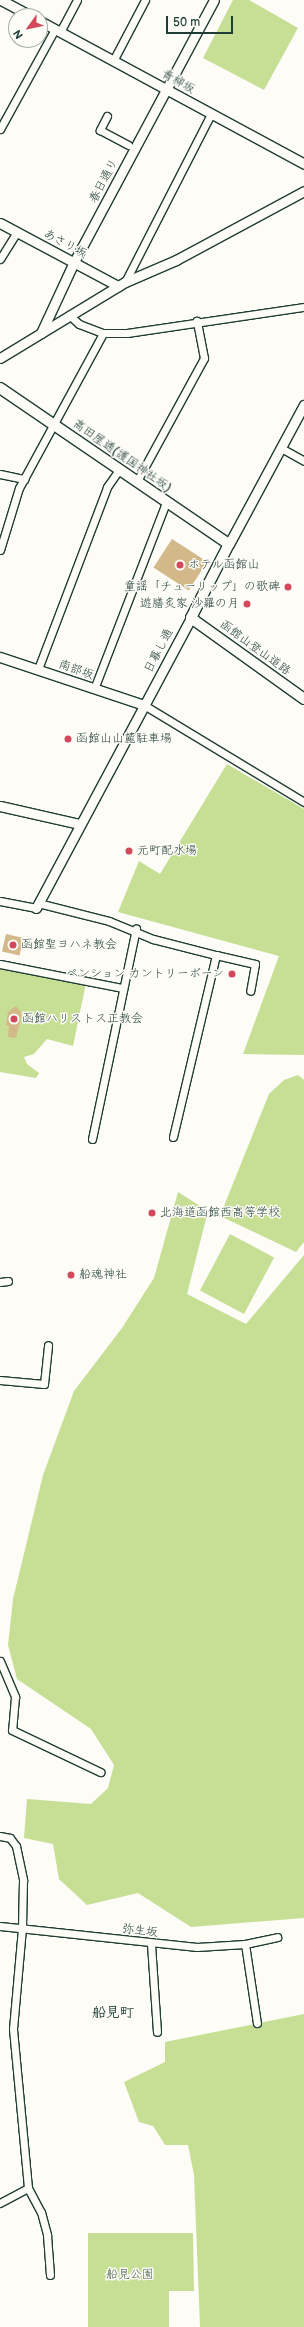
<!DOCTYPE html>
<meta charset="utf-8">
<style>
body{margin:0}
#map{position:relative;width:304px;height:2327px;overflow:hidden;background:#fdfcf7;font-family:"Balsamiq Sans","Klee One",sans-serif}
div>[style]{position:absolute}
.green>*{inset:0;background:#c7df95;transform-origin:0 0}
.building>*{inset:0;background:#d3b989;transform-origin:0 0}
.roads{filter:drop-shadow(1px 0 #1f3d34) drop-shadow(-1px 0 #1f3d34) drop-shadow(0 1px #1f3d34) drop-shadow(0 -1px #1f3d34)}
.minor>*{height:7px;margin:-3.5px;padding:0 3.5px;transform-origin:3.5px;border-radius:3.5px;background:#fdfcf7}
.tertiary>*{height:9px;margin:-4.5px;padding:0 4.5px;transform-origin:4.5px;border-radius:4.5px;background:#fdfcf7}
.secondary>*{height:10px;margin:-5px;padding:0 5px;transform-origin:5px;border-radius:5px;background:#fdfcf7}
.dots>*{width:11px;height:11px;translate:-50% -50%;box-sizing:border-box;border:2px solid #fdfcf7;border-radius:50%}
span{translate:-50% -50%;white-space:nowrap;text-align:center;line-height:1.15;-webkit-text-stroke:3px #fdfcf7;paint-order:stroke}
.street-label{font-size:12px;color:#1f3d34}
.poi-label{font-size:12px;color:#1f3d34}
.left{translate:0 -50%;text-align:left}
.right{translate:-100% -50%;text-align:right}
.park-label{font-size:12px;color:#415d47}
.quarter-label{font-size:14px;color:#1f3d34;font-weight:700}
.north{position:absolute;left:8px;top:8px;width:40px;height:40px;box-sizing:border-box;background:#fdfcf7;border:1px solid #a4b0a9;border-radius:50%;rotate:237deg;font-size:11px;font-weight:700;line-height:16px;text-align:center;color:#1f3d34}
.north::after{content:'';display:block;margin:auto;width:14px;height:18px;background:#d1495b;clip-path:polygon(50% 0,100% 100%,50% 72%,0 100%)}
.scale{position:absolute;left:166px;top:16px;width:67px;height:18px;box-sizing:border-box;border:2px solid #1f3d34;border-top:0;padding-left:5px;font-size:12px;line-height:14px;white-space:nowrap;color:#1f3d34;-webkit-text-stroke:3px #fdfcf7;paint-order:stroke}
</style>
<div id="map">
<div class="green">
<i style="clip-path:polygon(233px 0,249px 0,298px 28px,264px 90px,203px 58px)"></i>
<i style="clip-path:polygon(227px 764px,304px 809px,304px 1055px,243px 1054px,279px 956px,118px 912px,139px 861px,160px 874px)"></i>
<i style="clip-path:polygon(0 968px,86px 983px,73px 1046px,47px 1039px,34px 1054px,24px 1057px,27px 1064px,39px 1073px,36px 1078px,0 1072px)"></i>
<i style="clip-path:polygon(298px 1075px,304px 1080px,304px 1242px,296px 1252px,220px 1216px,269px 1094px,284px 1080px)"></i>
<i style="clip-path:polygon(178px 1192px,208px 1211px,187px 1294px,246px 1324px,304px 1255px,304px 1918px,191px 1927px,138px 1893px,87px 1905px,59px 1879px,53px 1844px,24px 1838px,27px 1799px,91px 1804px,108px 1788px,114px 1765px,91px 1729px,17px 1679px,8px 1645px,13px 1599px,43px 1475px,74px 1391px,122px 1328px,154px 1278px)"></i>
<i style="left:230px;top:1234px;width:50px;height:64px;rotate:28deg"></i>
<i style="clip-path:polygon(304px 2014px,304px 2327px,200px 2327px,194px 2175px,188px 2145px,165px 2145px,153px 2126px,139px 2122px,124px 2082px,165px 2062px,165px 2042px)"></i>
<i style="clip-path:polygon(88px 2233px,193px 2233px,194px 2291px,169px 2291px,169px 2327px,88px 2327px)"></i>
</div>
<div class="building">
<i style="left:172px;top:539px;width:42px;height:34px;rotate:33deg"></i>
<i style="left:6px;top:934px;width:18px;height:18px;rotate:13deg"></i>
<i style="clip-path:polygon(16px 1006px,22px 1014px,16px 1038px,8px 1037px,9px 1026px,6px 1025px,8px 1012px)"></i>
</div>
<div class="roads">
<div class="minor">
<i style="left:60px;top:32px;width:36px;rotate:-62deg"></i>
<i style="left:113px;top:61px;width:69px;rotate:-62.3deg"></i>
<i style="left:107px;top:116px;width:16px;rotate:117deg"></i>
<i style="left:100px;top:130px;width:32px;rotate:28deg"></i>
<i style="left:0;top:129px;width:114px;rotate:-61.2deg"></i>
<i style="left:0;top:259px;width:32px;rotate:-58deg"></i>
<i style="left:125px;top:282px;width:189px;rotate:-62.9deg"></i>
<i style="left:69px;top:315px;width:13px;rotate:42deg"></i>
<i style="left:79px;top:324px;width:26px;rotate:21deg"></i>
<i style="left:103px;top:333px;width:24px"></i>
<i style="left:127px;top:333px;width:179px;rotate:-8.4deg"></i>
<i style="left:281px;top:448px;width:26px;rotate:29deg"></i>
<i style="left:0;top:474px;width:25px;rotate:12deg"></i>
<i style="left:137px;top:481px;width:140px;rotate:-61.4deg"></i>
<i style="left:204px;top:358px;width:38px;rotate:-101deg"></i>
<i style="left:0;top:550px;width:65px;rotate:-73deg"></i>
<i style="left:19px;top:488px;width:176px;rotate:-61.5deg"></i>
<i style="left:38px;top:669px;width:195px;rotate:-69.2deg"></i>
<i style="left:107px;top:487px;width:21px;rotate:-55deg"></i>
<i style="left:94px;top:689px;width:200px;rotate:-68.9deg"></i>
<i style="left:144px;top:705px;width:187px;rotate:31.2deg"></i>
<i style="left:0;top:901px;width:37px;rotate:11deg"></i>
<i style="left:38px;top:903px;width:73px;rotate:14.2deg"></i>
<i style="left:109px;top:921px;width:48px;rotate:22.2deg"></i>
<i style="left:153px;top:939px;width:65px;rotate:14.3deg"></i>
<i style="left:216px;top:955px;width:187px;rotate:103.3deg"></i>
<i style="left:216px;top:955px;width:40px;rotate:13deg"></i>
<i style="left:255px;top:964px;width:27px;rotate:100deg"></i>
<i style="left:0;top:964px;width:124px;rotate:11.1deg"></i>
<i style="left:92px;top:1139px;width:215px;rotate:-78.2deg"></i>
<i style="left:0;top:1282px;width:8px;rotate:-7deg"></i>
<i style="left:0;top:1380px;width:44px;rotate:5.2deg"></i>
<i style="left:44px;top:1384px;width:39px;rotate:-84deg"></i>
<i style="left:0;top:1661px;width:39px;rotate:67deg"></i>
<i style="left:15px;top:1697px;width:33px;rotate:95deg"></i>
<i style="left:12px;top:1730px;width:98px;rotate:25.5deg"></i>
<i style="left:0;top:1836px;width:10px;rotate:11deg"></i>
<i style="left:10px;top:1838px;width:10px;rotate:53deg"></i>
<i style="left:16px;top:1846px;width:35px;rotate:78deg"></i>
<i style="left:23px;top:1880px;width:48px;rotate:91.2deg"></i>
<i style="left:22px;top:1928px;width:101px;rotate:95.1deg"></i>
<i style="left:13px;top:2029px;width:160px;rotate:84.6deg"></i>
<i style="left:28px;top:2188px;width:32px;rotate:152deg"></i>
<i style="left:0;top:1926px;width:198px;rotate:6.1deg"></i>
<i style="left:197px;top:1947px;width:48px;rotate:-3.6deg"></i>
<i style="left:245px;top:1944px;width:33px;rotate:-12deg"></i>
<i style="left:151px;top:1944px;width:88px;rotate:86.1deg"></i>
<i style="left:245px;top:1944px;width:80px;rotate:81.4deg"></i>
<i style="left:28px;top:2188px;width:27px;rotate:62deg"></i>
<i style="left:41px;top:2212px;width:24px;rotate:75deg"></i>
<i style="left:47px;top:2235px;width:40px;rotate:85.7deg"></i>
</div>
<div class="tertiary">
<i style="left:1px;top:0;width:34px;rotate:28deg"></i>
<i style="left:40px;top:21px;width:300px;rotate:28.4deg"></i>
<i style="left:0;top:223px;width:134px;rotate:28.1deg"></i>
<i style="left:41px;top:333px;width:78px;rotate:-65.1deg"></i>
<i style="left:74px;top:262px;width:297px;rotate:-61.9deg"></i>
<i style="left:0;top:358px;width:146px;rotate:-31.3deg"></i>
<i style="left:125px;top:282px;width:56px;rotate:-23.3deg"></i>
<i style="left:176px;top:260px;width:145px;rotate:-28.3deg"></i>
<i style="left:229px;top:544px;width:158px;rotate:-61.7deg"></i>
<i style="left:0;top:657px;width:152px;rotate:18.4deg"></i>
<i style="left:0;top:806px;width:82px;rotate:12.7deg"></i>
<i style="left:36px;top:908px;width:329px;rotate:-61.9deg"></i>
</div>
<div class="secondary">
<i style="left:0;top:388px;width:277px;rotate:34.3deg"></i>
<i style="left:229px;top:544px;width:83px;rotate:117.2deg"></i>
<i style="left:191px;top:618px;width:139px;rotate:35.6deg"></i>
</div>
</div>
<div class="dots">
<i style="left:180px;top:565px;background:#d1495b"></i>
<i style="left:288px;top:587px;background:#d1495b"></i>
<i style="left:247px;top:604px;background:#d1495b"></i>
<i style="left:68px;top:739px;background:#d1495b"></i>
<i style="left:129px;top:851px;background:#d1495b"></i>
<i style="left:13px;top:945px;background:#d1495b"></i>
<i style="left:232px;top:974px;background:#d1495b"></i>
<i style="left:14px;top:1019px;background:#d1495b"></i>
<i style="left:152px;top:1213px;background:#d1495b"></i>
<i style="left:71px;top:1275px;background:#d1495b"></i>
</div>
<div class="street-label">
<span style="left:178px;top:82px;rotate:29deg">青柳坂</span>
<span style="left:104px;top:181px;rotate:-62deg">春日通り</span>
<span style="left:65px;top:244px;rotate:28deg">あさり坂</span>
<span style="left:122px;top:456px;rotate:35deg">高田屋通(護国神社坂)</span>
<span style="left:255px;top:648px;rotate:36deg">函館山登山道路</span>
<span style="left:159px;top:651px;rotate:-62deg">日暮し通</span>
<span style="left:76px;top:670px;rotate:19deg">南部坂</span>
<span style="left:140px;top:1931px;rotate:7deg">弥生坂</span>
</div>
<div class="poi-label">
<span class="left" style="left:188px;top:565px">ホテル函館山</span>
<span class="right" style="left:280px;top:587px">童謡「チューリップ」の歌碑</span>
<span class="right" style="left:239px;top:604px">遊膳炙家 沙羅の月</span>
<span class="left" style="left:76px;top:739px">函館山山麓駐車場</span>
<span class="left" style="left:137px;top:851px">元町配水場</span>
<span class="left" style="left:21px;top:945px">函館聖ヨハネ教会</span>
<span class="right" style="left:224px;top:974px">ペンション カントリーボーン</span>
<span class="left" style="left:22px;top:1019px">函館ハリストス正教会</span>
<span class="left" style="left:160px;top:1213px">北海道函館西高等学校</span>
<span class="left" style="left:79px;top:1275px">船魂神社</span>
</div>
<div class="park-label">
<span style="left:130px;top:2275px">船見公園</span>
</div>
<div class="quarter-label">
<span style="left:113px;top:2013px">船見町</span>
</div>
<div class="north">N</div>
<div class="scale">50 m</div>
</div>
